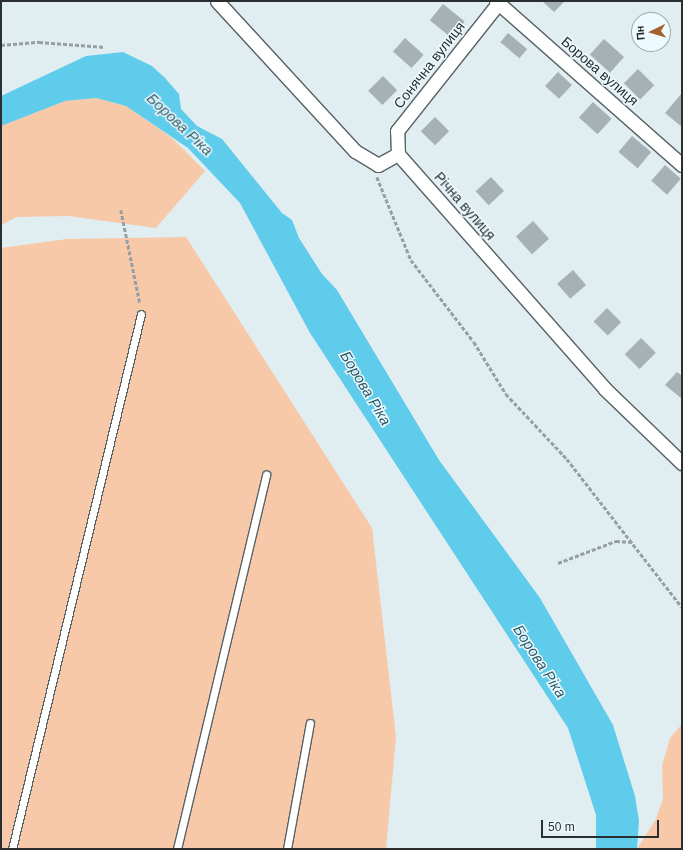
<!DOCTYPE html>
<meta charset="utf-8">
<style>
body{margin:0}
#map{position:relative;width:683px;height:850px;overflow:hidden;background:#e0edf1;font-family:Arial,sans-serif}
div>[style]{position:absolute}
.green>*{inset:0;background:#f7c9a8}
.water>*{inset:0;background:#60cceb}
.building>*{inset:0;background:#a5b1b5;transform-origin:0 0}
.path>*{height:2.5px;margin-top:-1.25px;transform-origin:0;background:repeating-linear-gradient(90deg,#969fa3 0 4px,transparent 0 6px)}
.roads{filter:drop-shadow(1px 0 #576266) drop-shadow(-1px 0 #576266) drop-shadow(0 1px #576266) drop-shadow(0 -1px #576266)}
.lane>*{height:7px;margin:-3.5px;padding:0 3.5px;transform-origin:3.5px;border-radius:3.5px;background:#fff}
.street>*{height:13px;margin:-6.5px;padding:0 6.5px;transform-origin:6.5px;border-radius:6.5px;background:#fff}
span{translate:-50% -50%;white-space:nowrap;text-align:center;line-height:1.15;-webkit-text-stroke:3px #edfaff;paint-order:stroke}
.street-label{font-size:14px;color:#292e30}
.water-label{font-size:15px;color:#2c5a68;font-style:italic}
.frame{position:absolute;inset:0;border:2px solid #292e30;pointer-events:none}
.north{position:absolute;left:631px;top:12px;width:40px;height:40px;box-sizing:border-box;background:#edfaff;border:1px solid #9fa8ac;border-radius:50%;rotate:265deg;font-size:11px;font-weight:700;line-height:16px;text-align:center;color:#292e30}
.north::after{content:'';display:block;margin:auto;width:14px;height:18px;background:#a4622f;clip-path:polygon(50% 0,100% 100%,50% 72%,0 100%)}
.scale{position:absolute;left:541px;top:820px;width:118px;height:18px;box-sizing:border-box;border:2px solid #292e30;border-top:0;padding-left:5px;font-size:12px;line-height:14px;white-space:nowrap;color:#292e30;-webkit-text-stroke:3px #edfaff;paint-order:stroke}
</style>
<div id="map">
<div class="green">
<i style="clip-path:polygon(96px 98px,126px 106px,172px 138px,205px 171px,156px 228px,68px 216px,17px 217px,1px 225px,1px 126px,65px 101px)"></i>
<i style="clip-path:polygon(186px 237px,372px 528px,396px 737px,386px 849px,1px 849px,1px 248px,67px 239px)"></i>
<i style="clip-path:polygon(682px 724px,682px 849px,637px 849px,656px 819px,663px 798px,662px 766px,670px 738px)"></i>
</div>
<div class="water">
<i style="clip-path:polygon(123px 52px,152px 66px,165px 78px,179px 94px,181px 109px,197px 126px,222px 139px,282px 213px,292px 220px,299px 238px,322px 274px,337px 290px,439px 460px,540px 598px,613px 725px,635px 796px,639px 821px,637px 849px,596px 849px,596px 815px,568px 728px,310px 333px,240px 203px,188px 148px,126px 106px,96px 98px,65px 101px,1px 126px,1px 96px,86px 56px)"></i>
</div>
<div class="building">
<i style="clip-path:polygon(542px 1px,565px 1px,554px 12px)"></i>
<i style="left:443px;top:4px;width:28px;height:21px;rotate:39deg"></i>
<i style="left:508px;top:33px;width:25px;height:12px;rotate:40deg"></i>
<i style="left:405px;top:38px;width:25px;height:18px;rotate:42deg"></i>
<i style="left:604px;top:39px;width:27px;height:21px;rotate:42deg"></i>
<i style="left:638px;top:69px;width:23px;height:20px;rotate:45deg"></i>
<i style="left:558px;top:72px;width:19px;height:19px;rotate:43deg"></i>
<i style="left:383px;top:76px;width:20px;height:21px;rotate:45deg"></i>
<i style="clip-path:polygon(682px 93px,682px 127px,665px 113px)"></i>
<i style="left:593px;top:102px;width:25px;height:21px;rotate:42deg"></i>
<i style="left:435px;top:117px;width:20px;height:20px;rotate:45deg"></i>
<i style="left:632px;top:136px;width:25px;height:21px;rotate:40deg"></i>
<i style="left:665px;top:165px;width:21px;height:21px;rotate:41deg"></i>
<i style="left:491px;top:177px;width:19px;height:21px;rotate:47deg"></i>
<i style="left:533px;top:221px;width:24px;height:23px;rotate:48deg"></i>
<i style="left:573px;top:270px;width:20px;height:21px;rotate:49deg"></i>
<i style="left:607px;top:308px;width:20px;height:19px;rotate:45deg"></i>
<i style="left:641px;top:338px;width:21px;height:23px;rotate:45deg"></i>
<i style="clip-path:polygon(677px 372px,682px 376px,681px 398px,665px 385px)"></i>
</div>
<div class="path">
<i style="left:1px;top:45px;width:38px;rotate:-5deg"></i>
<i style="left:39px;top:42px;width:66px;rotate:4.3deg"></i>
<i style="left:377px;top:177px;width:90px;rotate:67.7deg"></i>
<i style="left:411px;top:260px;width:103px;rotate:52.5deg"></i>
<i style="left:474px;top:342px;width:61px;rotate:58.4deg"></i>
<i style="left:506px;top:394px;width:89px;rotate:46.8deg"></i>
<i style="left:567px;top:459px;width:187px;rotate:52.2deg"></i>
<i style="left:121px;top:210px;width:95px;rotate:78.5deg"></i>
<i style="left:558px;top:563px;width:62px;rotate:-20.8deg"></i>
<i style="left:616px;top:541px;width:16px;rotate:4deg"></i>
</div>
<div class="roads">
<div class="lane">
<i style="left:12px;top:849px;width:550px;rotate:-76.44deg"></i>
<i style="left:177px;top:849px;width:385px;rotate:-76.6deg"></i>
<i style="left:287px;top:849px;width:128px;rotate:-79.7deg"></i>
</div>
<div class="street">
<i style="left:217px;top:1px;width:204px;rotate:47.4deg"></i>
<i style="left:355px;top:151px;width:27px;rotate:31deg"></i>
<i style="left:378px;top:165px;width:23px;rotate:-29deg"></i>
<i style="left:398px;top:154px;width:313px;rotate:48.6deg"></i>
<i style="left:605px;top:389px;width:107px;rotate:43.9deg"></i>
<i style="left:496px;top:1px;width:248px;rotate:41.4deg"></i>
<i style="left:398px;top:154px;width:23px;rotate:-92deg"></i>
<i style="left:397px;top:131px;width:166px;rotate:-51.6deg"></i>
</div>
</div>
<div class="street-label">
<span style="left:429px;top:65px;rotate:-52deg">Сонячна вулиця</span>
<span style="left:600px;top:71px;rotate:41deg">Борова вулиця</span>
<span style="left:465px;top:206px;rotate:49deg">Річна вулиця</span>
</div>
<div class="water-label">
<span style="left:180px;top:124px;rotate:43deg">Борова Ріка</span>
<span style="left:366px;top:388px;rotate:59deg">Борова Ріка</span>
<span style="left:540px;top:661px;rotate:57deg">Борова Ріка</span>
</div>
<div class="frame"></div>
<div class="north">Пн</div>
<div class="scale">50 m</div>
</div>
